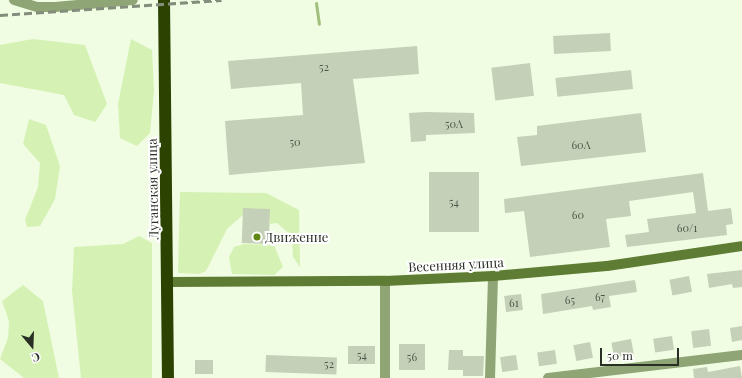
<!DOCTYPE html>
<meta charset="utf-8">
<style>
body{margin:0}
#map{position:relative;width:742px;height:378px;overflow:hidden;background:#f0fde3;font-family:"Playfair Display",serif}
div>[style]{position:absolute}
.green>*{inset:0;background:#d5f1b4}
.stream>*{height:3px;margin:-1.5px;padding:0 1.5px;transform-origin:1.5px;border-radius:1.5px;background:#a1bf7d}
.building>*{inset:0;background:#c4d0b7;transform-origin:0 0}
.street>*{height:10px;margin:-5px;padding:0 5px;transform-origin:5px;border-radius:5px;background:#8fa576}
.secondary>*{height:10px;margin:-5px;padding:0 5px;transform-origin:5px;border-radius:5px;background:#5f7c34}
.highway>*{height:12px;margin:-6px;padding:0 6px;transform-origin:6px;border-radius:6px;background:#2b4200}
.rail>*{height:3px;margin-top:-1.5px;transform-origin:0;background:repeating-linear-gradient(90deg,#848d7b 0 8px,transparent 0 12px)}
.dots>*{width:11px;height:11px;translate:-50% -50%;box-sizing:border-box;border:2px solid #fff;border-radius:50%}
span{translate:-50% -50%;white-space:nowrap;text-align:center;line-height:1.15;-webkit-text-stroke:4px #fff;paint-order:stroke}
.number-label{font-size:11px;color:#50574a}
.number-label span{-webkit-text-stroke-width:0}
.street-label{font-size:13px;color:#2a2f25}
.poi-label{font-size:13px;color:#2a2f25}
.left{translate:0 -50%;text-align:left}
.north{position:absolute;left:12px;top:326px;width:40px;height:40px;-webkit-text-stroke:3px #fff;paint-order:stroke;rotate:161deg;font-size:11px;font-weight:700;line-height:16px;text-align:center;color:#2a2f25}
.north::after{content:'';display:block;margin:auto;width:14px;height:18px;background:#2a2f25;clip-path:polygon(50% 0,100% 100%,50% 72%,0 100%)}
.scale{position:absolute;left:600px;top:348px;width:79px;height:18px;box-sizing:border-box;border:2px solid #2a2f25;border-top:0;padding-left:5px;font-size:12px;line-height:14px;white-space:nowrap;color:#2a2f25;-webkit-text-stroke:3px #fff;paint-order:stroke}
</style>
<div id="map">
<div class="green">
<i style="clip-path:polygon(33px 39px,85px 45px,107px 104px,95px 122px,74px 115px,64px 95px,0 83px,0 45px)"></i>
<i style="clip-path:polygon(131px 39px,152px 50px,154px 91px,150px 133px,137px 146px,120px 138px,118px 104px)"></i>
<i style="clip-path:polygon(29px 119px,46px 125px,60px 166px,55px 199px,40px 226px,27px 227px,25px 220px,38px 187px,40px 163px,23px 144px)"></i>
<i style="clip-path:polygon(180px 192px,266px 193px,299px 210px,300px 267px,293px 257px,292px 236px,277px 223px,270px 224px,269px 209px,244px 210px,244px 214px,227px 229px,206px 271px,199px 274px,178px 273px)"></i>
<i style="clip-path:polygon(139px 236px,152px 243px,152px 378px,81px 378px,72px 291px,74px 247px,123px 244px)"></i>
<i style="clip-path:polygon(244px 244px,274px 245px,283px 267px,274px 275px,232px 274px,229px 257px,234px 247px)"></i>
<i style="clip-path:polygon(23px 285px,43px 301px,59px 378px,24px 378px,0 359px,8px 338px,9px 321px,2px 301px)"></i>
</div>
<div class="stream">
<i style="left:316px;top:3px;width:21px;rotate:82deg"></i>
</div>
<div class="building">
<i style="left:610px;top:33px;width:18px;height:57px;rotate:87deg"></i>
<i style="clip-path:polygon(417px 46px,419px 74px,353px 79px,365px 163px,229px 175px,225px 121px,303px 115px,301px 83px,231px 89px,228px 61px)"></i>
<i style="left:530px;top:63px;width:33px;height:39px;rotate:83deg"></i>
<i style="left:631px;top:70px;width:19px;height:76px;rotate:84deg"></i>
<i style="clip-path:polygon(425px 112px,474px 113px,475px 133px,426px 135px,426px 141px,411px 142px,409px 113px)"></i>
<i style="clip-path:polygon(641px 113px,646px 152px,521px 166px,517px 137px,537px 135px,537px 126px)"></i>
<i style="left:429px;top:172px;width:50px;height:60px"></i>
<i style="clip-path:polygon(703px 173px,708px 211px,731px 208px,733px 224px,726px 225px,727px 235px,627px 247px,625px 235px,649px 232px,647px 219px,696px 213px,693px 192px,629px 201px,631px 216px,606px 219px,610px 247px,530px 257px,524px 211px,505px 213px,504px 199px)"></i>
<i style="left:270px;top:209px;width:35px;height:27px;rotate:92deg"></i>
<i style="clip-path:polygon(742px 270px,742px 287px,733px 288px,732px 284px,709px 288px,707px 274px)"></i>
<i style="left:689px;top:276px;width:16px;height:20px;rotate:79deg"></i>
<i style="clip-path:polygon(635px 280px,637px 292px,609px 296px,611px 307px,593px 310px,592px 306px,543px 314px,541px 294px)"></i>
<i style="left:521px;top:294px;width:16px;height:17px;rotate:83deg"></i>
<i style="clip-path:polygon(742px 326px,742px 340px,732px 342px,730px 328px)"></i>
<i style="left:709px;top:329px;width:17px;height:18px;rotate:83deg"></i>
<i style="left:672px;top:336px;width:14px;height:19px;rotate:82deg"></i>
<i style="left:631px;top:339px;width:15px;height:20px;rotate:79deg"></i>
<i style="left:590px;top:342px;width:16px;height:17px;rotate:79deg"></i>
<i style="left:399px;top:344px;width:26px;height:26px"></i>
<i style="left:348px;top:346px;width:27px;height:18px"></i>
<i style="clip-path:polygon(449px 350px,463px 350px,463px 356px,484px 356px,483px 376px,463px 376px,463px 370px,448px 370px)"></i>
<i style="left:555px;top:350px;width:14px;height:18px;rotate:82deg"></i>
<i style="left:266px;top:355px;width:71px;height:17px;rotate:2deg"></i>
<i style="left:516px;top:355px;width:15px;height:16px;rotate:82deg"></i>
<i style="left:195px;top:360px;width:18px;height:14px"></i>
<i style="clip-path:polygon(740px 366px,742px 378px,694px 378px,693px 369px,707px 367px,708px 372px)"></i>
</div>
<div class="street">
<i style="left:14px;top:0;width:24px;rotate:17deg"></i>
<i style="left:37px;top:7px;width:18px"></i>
<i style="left:55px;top:7px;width:78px;rotate:-5.1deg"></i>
<i style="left:385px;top:378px;width:97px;rotate:-90deg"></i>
<i style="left:490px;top:378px;width:102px;rotate:-88.3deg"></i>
<i style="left:548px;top:378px;width:195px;rotate:-6.8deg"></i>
</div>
<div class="secondary">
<i style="left:169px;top:282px;width:216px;rotate:-0.3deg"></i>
<i style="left:385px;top:281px;width:108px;rotate:-2.7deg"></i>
<i style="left:493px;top:276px;width:114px;rotate:-5deg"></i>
<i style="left:607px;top:266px;width:136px;rotate:-8.4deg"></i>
</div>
<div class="highway">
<i style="left:164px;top:0;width:378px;rotate:89.4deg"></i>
</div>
<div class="rail">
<i style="left:0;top:15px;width:222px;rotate:-3.9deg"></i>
</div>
<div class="dots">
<i style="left:257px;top:237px;background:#5f8711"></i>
</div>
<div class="number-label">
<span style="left:324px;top:67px">52</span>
<span style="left:454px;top:124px">50А</span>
<span style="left:295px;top:142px">50</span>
<span style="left:581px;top:145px">60А</span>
<span style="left:454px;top:202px">54</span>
<span style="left:578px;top:215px">60</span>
<span style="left:687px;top:228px">60/1</span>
<span style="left:600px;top:297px">67</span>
<span style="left:570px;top:300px">65</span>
<span style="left:514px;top:303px">61</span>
<span style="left:362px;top:355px">54</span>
<span style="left:412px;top:357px">56</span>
<span style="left:329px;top:364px">52</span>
</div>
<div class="street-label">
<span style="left:153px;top:189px;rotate:-91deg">Луганская улица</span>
<span style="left:456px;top:265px;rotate:-3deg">Весенняя улица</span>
</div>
<div class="poi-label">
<span class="left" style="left:265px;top:237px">Движение</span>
</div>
<div class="north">С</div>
<div class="scale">50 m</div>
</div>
